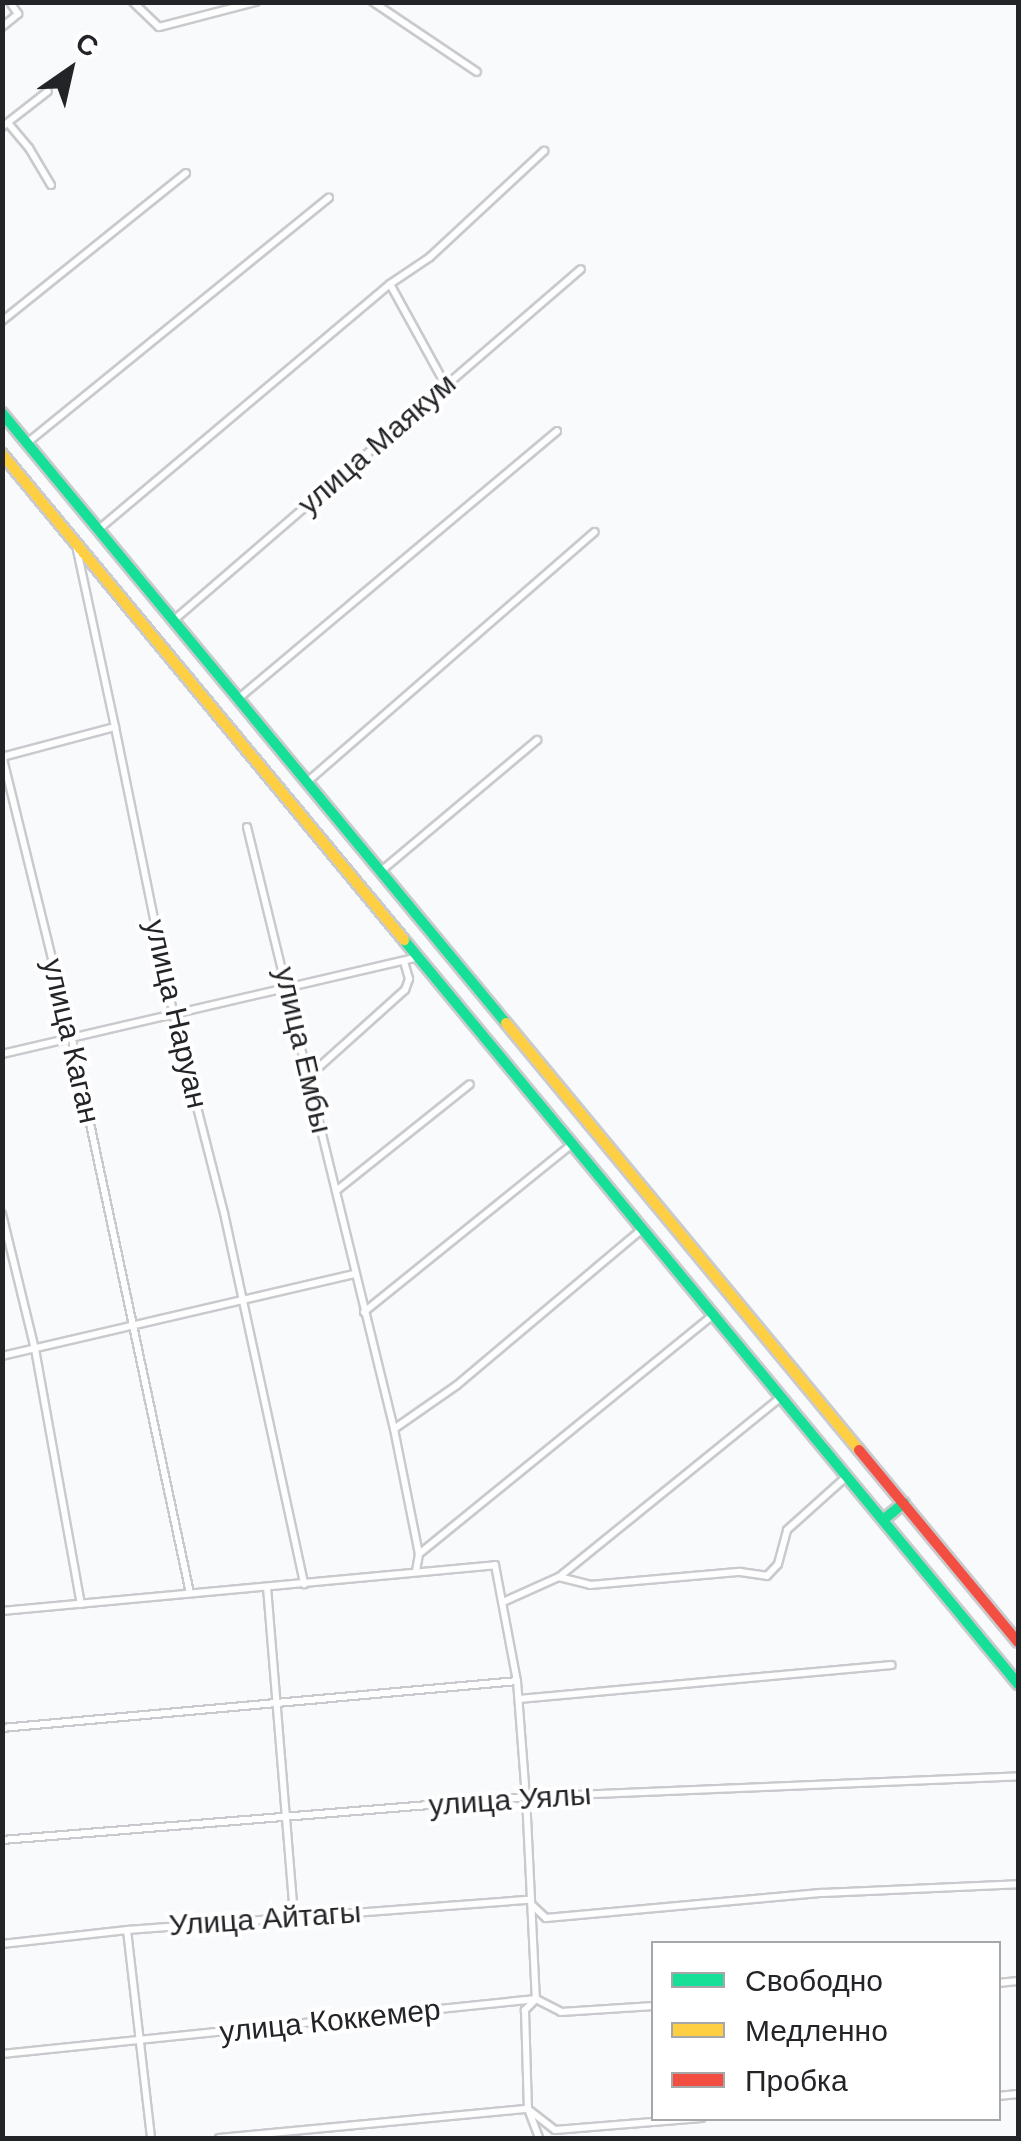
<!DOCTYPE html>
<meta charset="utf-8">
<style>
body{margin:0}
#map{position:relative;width:1021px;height:2141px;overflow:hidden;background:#f8fafc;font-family:"DM Sans",sans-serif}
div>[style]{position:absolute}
.roads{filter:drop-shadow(2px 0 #c9cacd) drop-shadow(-2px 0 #c9cacd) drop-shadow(0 2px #c9cacd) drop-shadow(0 -2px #c9cacd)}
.street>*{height:6px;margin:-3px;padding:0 3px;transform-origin:3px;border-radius:3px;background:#fefeff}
.fast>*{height:10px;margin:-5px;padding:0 5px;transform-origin:5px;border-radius:5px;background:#16e098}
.slow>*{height:10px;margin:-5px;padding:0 5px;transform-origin:5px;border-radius:5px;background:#ffcf43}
.jam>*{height:10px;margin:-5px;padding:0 5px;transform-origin:5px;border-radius:5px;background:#f24e42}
span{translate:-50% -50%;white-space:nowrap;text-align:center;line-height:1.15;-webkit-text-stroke:8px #fff;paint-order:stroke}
.street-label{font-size:30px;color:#232427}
.frame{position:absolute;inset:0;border:5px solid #232427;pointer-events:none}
.legend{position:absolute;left:651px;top:1941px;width:350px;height:180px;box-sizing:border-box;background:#fff;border:2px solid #a7a7a9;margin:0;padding:12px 18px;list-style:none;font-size:30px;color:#232427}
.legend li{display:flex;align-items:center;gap:20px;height:50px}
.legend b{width:50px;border:2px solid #a7a7a9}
.north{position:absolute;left:20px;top:20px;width:100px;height:100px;-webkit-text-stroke:8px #fff;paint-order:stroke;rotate:34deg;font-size:28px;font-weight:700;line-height:40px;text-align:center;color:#232427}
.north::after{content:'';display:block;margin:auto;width:35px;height:45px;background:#232427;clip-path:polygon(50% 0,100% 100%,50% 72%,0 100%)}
</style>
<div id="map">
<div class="roads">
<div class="street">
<i style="left:133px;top:2px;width:36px;rotate:44deg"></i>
<i style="left:159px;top:27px;width:100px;rotate:-14.5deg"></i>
<i style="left:373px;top:2px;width:125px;rotate:33.9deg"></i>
<i style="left:2px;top:27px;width:21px;rotate:-39deg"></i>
<i style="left:18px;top:14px;width:14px;rotate:-124deg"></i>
<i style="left:8px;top:123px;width:33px;rotate:50deg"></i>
<i style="left:29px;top:148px;width:43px;rotate:59.3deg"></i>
<i style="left:2px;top:127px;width:58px;rotate:-38deg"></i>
<i style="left:390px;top:284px;width:114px;rotate:61.2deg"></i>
<i style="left:2px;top:321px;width:236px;rotate:-38.8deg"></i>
<i style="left:27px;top:443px;width:389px;rotate:-39.1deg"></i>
<i style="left:99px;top:529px;width:380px;rotate:-40.1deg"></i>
<i style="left:390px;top:284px;width:48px;rotate:-34deg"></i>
<i style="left:430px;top:257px;width:156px;rotate:-42.9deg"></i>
<i style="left:174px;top:620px;width:537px;rotate:-40.77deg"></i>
<i style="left:239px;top:698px;width:415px;rotate:-40deg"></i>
<i style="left:115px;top:727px;width:292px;rotate:78.5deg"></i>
<i style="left:173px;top:1013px;width:206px;rotate:75.7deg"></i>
<i style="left:224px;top:1213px;width:380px;rotate:77.8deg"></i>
<i style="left:2px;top:755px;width:292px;rotate:76.2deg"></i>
<i style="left:72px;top:1039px;width:566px;rotate:77.98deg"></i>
<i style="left:2px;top:757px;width:117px;rotate:-14.9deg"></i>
<i style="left:115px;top:727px;width:182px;rotate:-102.1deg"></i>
<i style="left:307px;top:782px;width:381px;rotate:-41deg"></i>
<i style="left:247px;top:827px;width:620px;rotate:76.28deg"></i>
<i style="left:394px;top:1429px;width:77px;rotate:-34.9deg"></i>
<i style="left:457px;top:1385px;width:241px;rotate:-40.1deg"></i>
<i style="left:381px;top:871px;width:204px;rotate:-40deg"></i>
<i style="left:2px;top:1054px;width:429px;rotate:-13.1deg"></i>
<i style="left:309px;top:1076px;width:129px;rotate:-41.9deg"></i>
<i style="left:405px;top:990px;width:12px;rotate:-70deg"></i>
<i style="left:409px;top:979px;width:18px;rotate:-106deg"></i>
<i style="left:336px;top:1191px;width:171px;rotate:-38.6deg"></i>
<i style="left:2px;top:1214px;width:139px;rotate:76.3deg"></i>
<i style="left:35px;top:1349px;width:259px;rotate:79.8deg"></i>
<i style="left:364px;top:1312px;width:266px;rotate:-38.9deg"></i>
<i style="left:2px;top:1356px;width:362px;rotate:-13.1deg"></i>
<i style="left:394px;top:1429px;width:127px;rotate:78.7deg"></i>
<i style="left:419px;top:1554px;width:17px;rotate:100deg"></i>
<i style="left:419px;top:1554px;width:377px;rotate:-39.1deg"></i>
<i style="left:559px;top:1577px;width:32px;rotate:14deg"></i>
<i style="left:590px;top:1585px;width:151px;rotate:-5deg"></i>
<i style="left:740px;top:1572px;width:27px;rotate:8deg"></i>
<i style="left:767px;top:1576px;width:16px;rotate:-47deg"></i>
<i style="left:778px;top:1564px;width:35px;rotate:-75deg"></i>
<i style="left:787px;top:1530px;width:79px;rotate:-41.9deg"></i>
<i style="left:267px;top:1587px;width:331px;rotate:85.3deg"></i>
<i style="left:503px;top:1602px;width:61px;rotate:-24.1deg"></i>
<i style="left:559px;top:1577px;width:284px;rotate:-39deg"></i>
<i style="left:2px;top:1611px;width:495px;rotate:-5.3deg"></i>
<i style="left:495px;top:1565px;width:118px;rotate:79.3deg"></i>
<i style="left:517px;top:1681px;width:116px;rotate:85.6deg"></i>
<i style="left:526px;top:1797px;width:202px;rotate:87.2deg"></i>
<i style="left:536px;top:1999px;width:16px;rotate:135deg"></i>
<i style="left:525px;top:2010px;width:99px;rotate:88.3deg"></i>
<i style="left:528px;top:2109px;width:34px;rotate:38deg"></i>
<i style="left:555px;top:2130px;width:147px;rotate:-4.7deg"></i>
<i style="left:519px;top:1699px;width:374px;rotate:-5.2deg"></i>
<i style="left:2px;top:1728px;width:517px;rotate:-5.21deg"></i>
<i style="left:2px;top:1840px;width:526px;rotate:-4.69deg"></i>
<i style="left:526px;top:1797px;width:492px;rotate:-2.4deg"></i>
<i style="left:532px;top:1905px;width:19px;rotate:43deg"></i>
<i style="left:546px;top:1918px;width:278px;rotate:-5.2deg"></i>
<i style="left:823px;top:1893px;width:195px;rotate:-2.6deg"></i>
<i style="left:127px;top:1930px;width:209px;rotate:83.4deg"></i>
<i style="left:2px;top:1944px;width:126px;rotate:-6.4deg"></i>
<i style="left:127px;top:1930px;width:403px;rotate:-4.3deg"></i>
<i style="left:998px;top:1983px;width:20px;rotate:-6deg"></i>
<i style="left:2px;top:2054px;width:537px;rotate:-5.88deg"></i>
<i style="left:536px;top:1999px;width:28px;rotate:27deg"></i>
<i style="left:561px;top:2012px;width:93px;rotate:-3.7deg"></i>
<i style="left:998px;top:2096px;width:20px;rotate:-6deg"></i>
<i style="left:219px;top:2138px;width:310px;rotate:-5.4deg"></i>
<i style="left:528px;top:2109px;width:31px;rotate:69deg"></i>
</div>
<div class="fast">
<i style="left:2px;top:413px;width:791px;rotate:50.44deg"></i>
<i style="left:404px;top:940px;width:965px;rotate:50.47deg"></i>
<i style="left:883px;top:1520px;width:27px;rotate:-39deg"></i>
</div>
<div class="slow">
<i style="left:2px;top:454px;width:631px;rotate:50.4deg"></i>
<i style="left:506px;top:1023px;width:554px;rotate:50.42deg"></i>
</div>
<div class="jam">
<i style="left:859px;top:1450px;width:249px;rotate:50.4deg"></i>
</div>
</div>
<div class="street-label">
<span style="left:377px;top:444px;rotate:-41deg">улица Маякум</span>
<span style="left:176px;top:1014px;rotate:77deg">улица Наруан</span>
<span style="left:71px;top:1041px;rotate:77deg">улица Каган</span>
<span style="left:303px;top:1050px;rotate:77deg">улица Ембы</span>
<span style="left:510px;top:1800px;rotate:-4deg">улица Уялы</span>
<span style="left:265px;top:1919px;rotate:-4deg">Улица Айтагы</span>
<span style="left:330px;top:2021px;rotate:-6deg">улица Коккемер</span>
</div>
<div class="frame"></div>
<ul class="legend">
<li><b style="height:12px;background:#16e098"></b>Свободно</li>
<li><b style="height:12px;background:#ffcf43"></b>Медленно</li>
<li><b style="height:12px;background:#f24e42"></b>Пробка</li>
</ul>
<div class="north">С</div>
</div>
